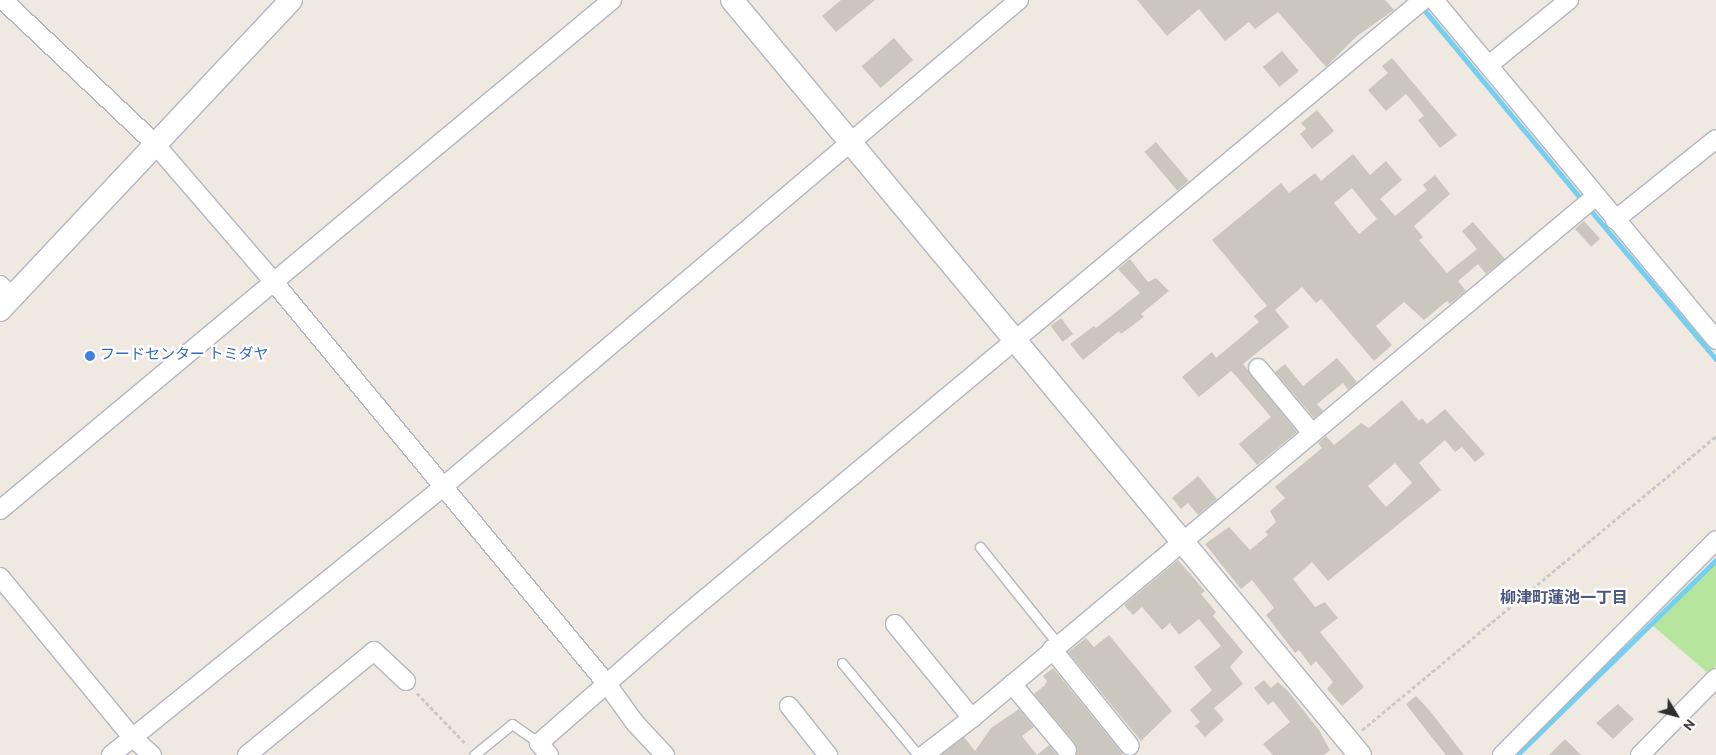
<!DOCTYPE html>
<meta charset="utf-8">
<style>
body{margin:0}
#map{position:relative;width:1716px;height:755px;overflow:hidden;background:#efe9e1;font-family:Overpass,"Noto Sans JP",sans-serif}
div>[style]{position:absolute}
.green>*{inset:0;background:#b6e59e}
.stream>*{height:4.5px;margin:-2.25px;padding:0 2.25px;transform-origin:2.25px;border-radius:2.25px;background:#75cff0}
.building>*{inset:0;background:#cbc7bf;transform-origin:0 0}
.path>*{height:2.5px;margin-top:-1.25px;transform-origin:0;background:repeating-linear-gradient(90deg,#c9c9c9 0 4px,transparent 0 6.5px)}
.roads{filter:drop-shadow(1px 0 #b4b7c1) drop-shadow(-1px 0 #b4b7c1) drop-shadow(0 1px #b4b7c1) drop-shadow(0 -1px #b4b7c1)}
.service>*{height:9px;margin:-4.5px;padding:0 4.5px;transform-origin:4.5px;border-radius:4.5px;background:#fff}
.minor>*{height:18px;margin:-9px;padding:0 9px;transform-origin:9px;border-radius:9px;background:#fff}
.tertiary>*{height:22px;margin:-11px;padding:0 11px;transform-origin:11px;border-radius:11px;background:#fff}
.dots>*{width:14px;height:14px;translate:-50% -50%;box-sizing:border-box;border:2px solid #fff;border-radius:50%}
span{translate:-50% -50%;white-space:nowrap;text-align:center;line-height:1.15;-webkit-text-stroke:4.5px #fff;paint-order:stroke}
.shop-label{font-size:15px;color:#366cbe}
.left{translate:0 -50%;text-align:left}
.neighbourhood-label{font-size:16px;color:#4d5680;font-weight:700}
.north{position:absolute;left:1651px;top:690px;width:50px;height:50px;-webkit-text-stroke:4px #fff;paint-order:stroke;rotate:127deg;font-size:14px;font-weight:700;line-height:20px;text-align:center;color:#2e2e2e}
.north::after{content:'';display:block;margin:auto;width:18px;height:22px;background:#2e2e2e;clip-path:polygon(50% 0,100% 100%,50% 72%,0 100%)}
</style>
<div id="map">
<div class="green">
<i style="clip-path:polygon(1716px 563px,1716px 666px,1709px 674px,1652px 625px)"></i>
</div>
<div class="stream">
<i style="left:1422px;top:7px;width:252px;rotate:50.3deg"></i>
<i style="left:1588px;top:207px;width:199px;rotate:49.9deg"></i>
<i style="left:1517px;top:755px;width:279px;rotate:-44.4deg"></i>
</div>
<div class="building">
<i style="clip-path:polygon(841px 0,875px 0,836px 32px,822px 16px)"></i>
<i style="clip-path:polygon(1137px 0,1385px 0,1394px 10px,1357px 36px,1326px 67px,1278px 12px,1255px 29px,1249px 22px,1225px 41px,1199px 9px,1167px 36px)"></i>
<i style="left:894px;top:38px;width:29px;height:43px;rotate:49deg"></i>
<i style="left:1282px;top:51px;width:26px;height:25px;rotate:50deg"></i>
<i style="clip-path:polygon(1392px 58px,1457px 135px,1440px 148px,1418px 120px,1424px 116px,1406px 94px,1386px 111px,1368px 90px,1388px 73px,1382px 66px)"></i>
<i style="clip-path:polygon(1317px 110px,1334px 131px,1312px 149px,1300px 134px,1306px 129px,1301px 123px)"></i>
<i style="left:1156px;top:142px;width:51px;height:15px;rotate:50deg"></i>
<i style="clip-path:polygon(evenodd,1353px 154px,1370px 175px,1386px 161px,1402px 180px,1380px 199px,1395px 216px,1427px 190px,1423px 185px,1435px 175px,1450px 194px,1414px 226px,1423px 237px,1419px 240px,1447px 273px,1477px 249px,1462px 231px,1473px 222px,1505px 259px,1486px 274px,1478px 264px,1458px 281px,1466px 291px,1450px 304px,1447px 301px,1424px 320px,1404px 302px,1376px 326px,1392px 345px,1374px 361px,1321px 299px,1316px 303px,1302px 287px,1275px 310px,1289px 327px,1243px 364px,1297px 432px,1257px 465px,1239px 444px,1271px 417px,1237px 377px,1231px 371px,1199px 397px,1182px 377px,1212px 352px,1216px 358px,1259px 322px,1254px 316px,1267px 306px,1212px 240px,1281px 183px,1289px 193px,1315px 173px,1321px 181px,1353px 154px,1352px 188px,1377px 219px,1359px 234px,1334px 203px,1352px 188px)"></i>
<i style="left:1584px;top:221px;width:24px;height:12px;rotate:48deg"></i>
<i style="clip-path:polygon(1130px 259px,1148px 282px,1156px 278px,1169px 291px,1141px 314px,1144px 317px,1121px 334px,1119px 331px,1083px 360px,1070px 344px,1094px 326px,1096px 328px,1140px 293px,1118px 269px)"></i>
<i style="left:1061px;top:318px;width:20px;height:13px;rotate:53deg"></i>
<i style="clip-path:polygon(1337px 358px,1357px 382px,1348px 390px,1343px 383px,1317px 404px,1323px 411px,1314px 418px,1275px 372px,1285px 364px,1303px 386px)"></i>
<i style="clip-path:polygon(evenodd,1402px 400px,1419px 421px,1422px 418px,1427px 424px,1445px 409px,1485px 454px,1475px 462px,1462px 447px,1455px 452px,1445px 440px,1419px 463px,1441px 490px,1328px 581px,1312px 562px,1293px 579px,1315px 607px,1325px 602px,1338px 618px,1320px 632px,1364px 687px,1342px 706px,1327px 689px,1333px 682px,1316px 661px,1311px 666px,1299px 650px,1295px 653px,1266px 615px,1274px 608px,1252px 580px,1241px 589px,1205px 544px,1229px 527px,1250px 550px,1268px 535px,1265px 532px,1276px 522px,1270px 511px,1285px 498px,1275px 487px,1322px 448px,1318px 443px,1326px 436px,1334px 445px,1361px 423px,1369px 428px,1402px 400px,1395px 463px,1412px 483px,1386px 507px,1368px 486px,1395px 463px)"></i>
<i style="clip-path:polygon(1198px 476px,1217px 499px,1198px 515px,1188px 503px,1181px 509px,1172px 498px)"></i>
<i style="clip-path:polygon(1178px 560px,1205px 591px,1201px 594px,1216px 612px,1213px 616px,1243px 652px,1230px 667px,1243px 684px,1214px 708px,1224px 720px,1205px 737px,1195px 726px,1200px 722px,1190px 710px,1212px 690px,1194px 667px,1221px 646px,1199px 619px,1179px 635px,1170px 623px,1162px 630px,1142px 607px,1133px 615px,1124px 605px)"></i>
<i style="clip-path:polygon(1109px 635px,1172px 711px,1141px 741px,1068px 652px,1086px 638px,1094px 647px)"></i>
<i style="clip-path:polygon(1053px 668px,1123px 754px,1122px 755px,1076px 755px,1075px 743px,1034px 694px,1045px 685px,1047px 681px,1043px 676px)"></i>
<i style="clip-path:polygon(1264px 680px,1271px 688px,1278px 682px,1288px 691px,1319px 730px,1330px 750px,1324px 755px,1273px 755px,1263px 744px,1290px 722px,1273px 701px,1268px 705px,1254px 688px)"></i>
<i style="clip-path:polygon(1416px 696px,1430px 711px,1464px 755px,1446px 755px,1433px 739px,1406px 704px)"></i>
<i style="clip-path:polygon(1618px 704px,1634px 719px,1613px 739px,1596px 723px)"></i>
<i style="clip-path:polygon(1019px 709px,1034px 727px,1022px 736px,1037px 755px,1049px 745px,1057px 755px,941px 755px,964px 737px,975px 751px,991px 728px)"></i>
<i style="clip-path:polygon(1565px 739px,1581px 755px,1549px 755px)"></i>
</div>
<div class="path">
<i style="left:417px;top:693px;width:72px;rotate:46.1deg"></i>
<i style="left:1362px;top:730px;width:460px;rotate:-39.7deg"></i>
</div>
<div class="roads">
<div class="service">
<i style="left:980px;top:547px;width:124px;rotate:51.2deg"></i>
<i style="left:842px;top:663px;width:119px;rotate:50.4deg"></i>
<i style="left:474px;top:755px;width:49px;rotate:-39.2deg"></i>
<i style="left:512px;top:724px;width:33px;rotate:35deg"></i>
</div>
<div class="minor">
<i style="left:3px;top:0;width:208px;rotate:43.4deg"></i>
<i style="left:154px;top:143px;width:182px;rotate:49.2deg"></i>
<i style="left:273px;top:281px;width:523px;rotate:50.35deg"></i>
<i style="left:607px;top:684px;width:48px;rotate:54.3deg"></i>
<i style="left:635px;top:723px;width:44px;rotate:46.8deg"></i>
<i style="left:1434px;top:0;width:442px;rotate:50.3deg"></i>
<i style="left:1490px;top:64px;width:102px;rotate:-39deg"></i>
<i style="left:1615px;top:220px;width:129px;rotate:-38.7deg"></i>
<i style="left:0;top:285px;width:16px;rotate:43deg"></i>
<i style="left:1258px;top:368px;width:85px;rotate:50.3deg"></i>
<i style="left:0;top:510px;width:797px;rotate:-39.81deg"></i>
<i style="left:0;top:577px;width:207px;rotate:50.5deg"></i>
<i style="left:132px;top:737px;width:27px;rotate:42deg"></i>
<i style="left:895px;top:624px;width:122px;rotate:50.7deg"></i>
<i style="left:1052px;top:649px;width:124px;rotate:51.2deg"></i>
<i style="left:1012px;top:684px;width:86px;rotate:50.2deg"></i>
<i style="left:789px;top:706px;width:63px;rotate:51.5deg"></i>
<i style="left:111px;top:755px;width:428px;rotate:-38.9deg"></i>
<i style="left:444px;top:486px;width:753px;rotate:-40.21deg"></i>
<i style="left:247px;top:755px;width:164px;rotate:-39.3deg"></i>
<i style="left:374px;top:651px;width:44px;rotate:43.2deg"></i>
<i style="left:549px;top:755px;width:16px;rotate:-130deg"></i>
<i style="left:539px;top:743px;width:182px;rotate:-41.2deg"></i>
<i style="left:676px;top:623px;width:973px;rotate:-39.83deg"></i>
<i style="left:924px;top:755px;width:61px;rotate:-37.6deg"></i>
<i style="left:972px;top:718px;width:814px;rotate:-39.91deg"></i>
<i style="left:1502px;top:755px;width:303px;rotate:-45.1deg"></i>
<i style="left:1640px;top:755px;width:108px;rotate:-45.4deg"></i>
</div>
<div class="tertiary">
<i style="left:732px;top:0;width:982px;rotate:50.25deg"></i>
<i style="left:0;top:310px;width:425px;rotate:-46.8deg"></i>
</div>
</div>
<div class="dots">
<i style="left:90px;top:356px;background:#3f7fe0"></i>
</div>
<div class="shop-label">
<span class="left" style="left:100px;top:356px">フードセンター トミダヤ</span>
</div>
<div class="neighbourhood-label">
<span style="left:1564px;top:599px">柳津町蓮池一丁目</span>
</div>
<div class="north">N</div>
</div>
